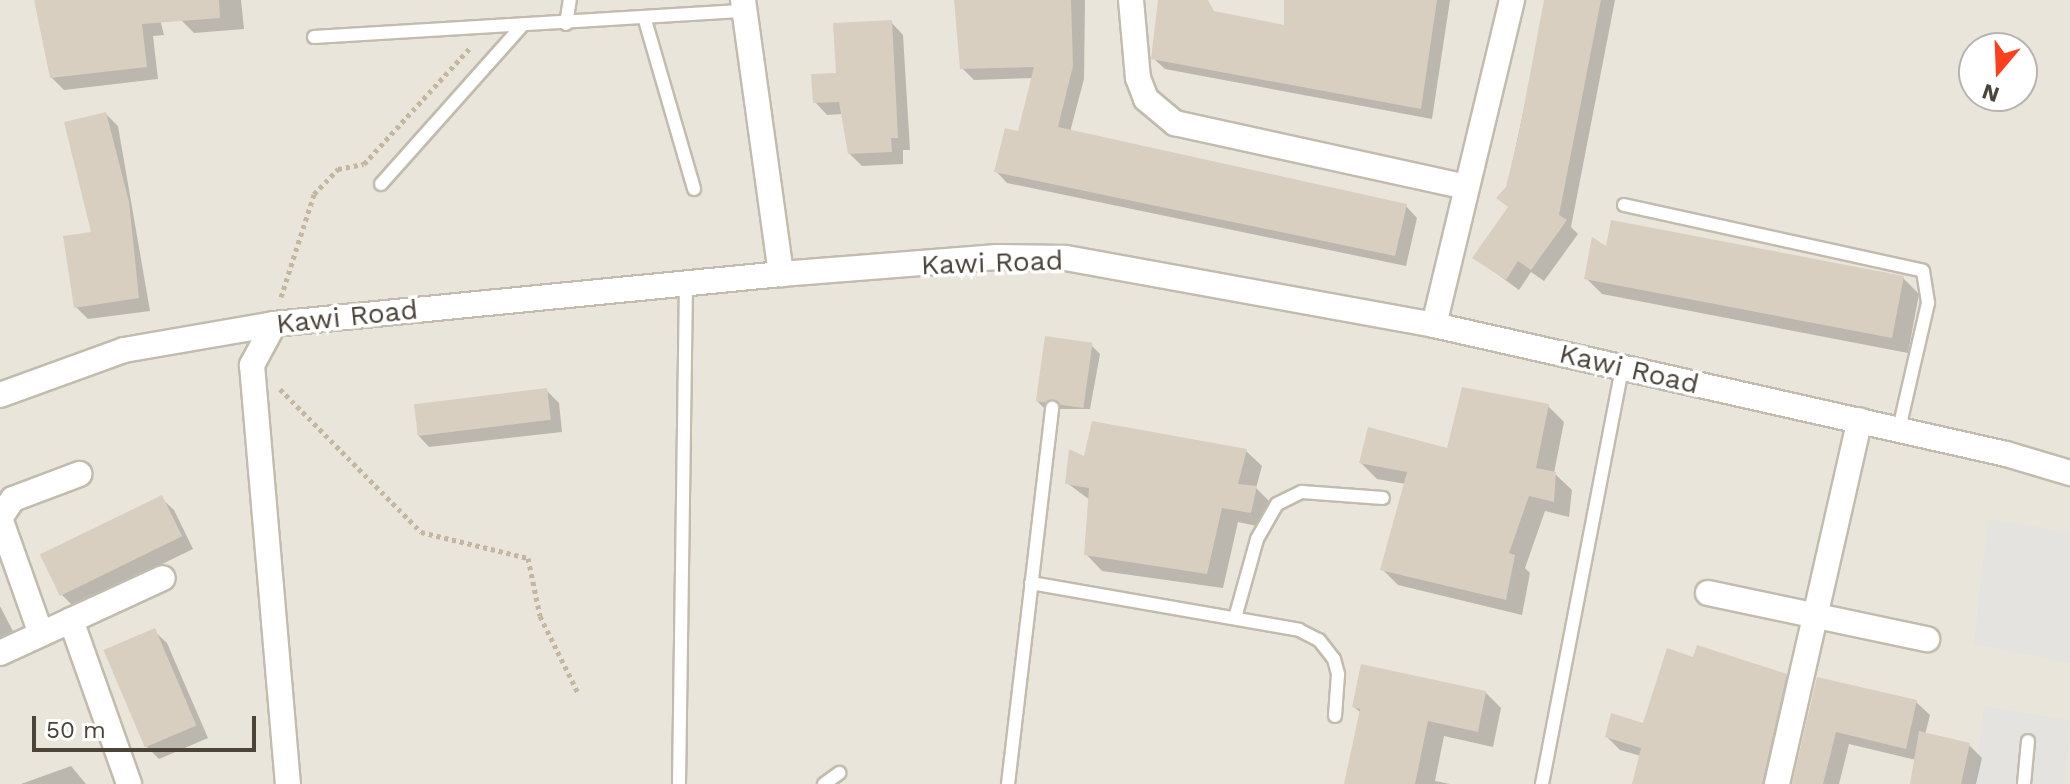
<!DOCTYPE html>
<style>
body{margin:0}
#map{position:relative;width:2070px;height:784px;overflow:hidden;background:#f6f3ec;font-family:"Work Sans",sans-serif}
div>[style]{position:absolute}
.residential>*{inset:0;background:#eae5da}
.parking>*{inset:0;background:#e5e3e0}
.shadow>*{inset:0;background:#0003}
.building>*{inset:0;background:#d8cfc1;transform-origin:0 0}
.path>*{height:5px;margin-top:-2.5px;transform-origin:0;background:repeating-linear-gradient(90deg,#c4b79f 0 4px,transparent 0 8px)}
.roads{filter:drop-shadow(2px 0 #c2bbae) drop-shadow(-2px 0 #c2bbae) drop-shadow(0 2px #c2bbae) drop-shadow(0 -2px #c2bbae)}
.service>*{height:12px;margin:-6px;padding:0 6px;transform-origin:6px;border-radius:6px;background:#fff}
.minor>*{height:24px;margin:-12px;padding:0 12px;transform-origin:12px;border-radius:12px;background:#fff}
span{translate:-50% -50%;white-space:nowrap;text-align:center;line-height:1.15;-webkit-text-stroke:7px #fff;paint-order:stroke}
.street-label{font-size:28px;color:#4b4439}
.north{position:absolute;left:1958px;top:32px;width:80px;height:80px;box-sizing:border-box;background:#fff;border:2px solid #b7b4b0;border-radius:50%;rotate:199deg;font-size:22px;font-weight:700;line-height:32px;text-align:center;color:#4b4439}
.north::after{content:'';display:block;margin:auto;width:28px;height:36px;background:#fc3f1d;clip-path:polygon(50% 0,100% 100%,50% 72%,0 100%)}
.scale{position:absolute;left:32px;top:716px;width:224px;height:36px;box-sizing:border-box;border:4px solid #4b4439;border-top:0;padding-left:10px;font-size:24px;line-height:28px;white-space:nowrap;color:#4b4439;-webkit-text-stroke:6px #fff;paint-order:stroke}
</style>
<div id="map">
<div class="residential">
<i style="clip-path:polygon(evenodd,0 0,2070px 0,2070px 784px,0 784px,0 0,1974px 48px,2022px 48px,2022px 96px,1974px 96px,1974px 48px)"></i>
</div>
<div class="parking">
<i style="clip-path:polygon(1988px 519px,2070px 533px,2070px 663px,1974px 644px)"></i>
<i style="clip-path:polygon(1984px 706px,2070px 720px,2065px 784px,1975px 784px)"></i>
</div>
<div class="shadow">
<i style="clip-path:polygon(37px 0,155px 0,164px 35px,153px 36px,158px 79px,64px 90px,51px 77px)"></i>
<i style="clip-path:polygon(179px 0,241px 0,244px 29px,194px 33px,181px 20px)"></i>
<i style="clip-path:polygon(956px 0,1085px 0,1084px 79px,1070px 132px,1406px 206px,1417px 218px,1406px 266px,1007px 183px,996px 171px,1019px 134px,1033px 78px,974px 80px,962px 68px)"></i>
<i style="clip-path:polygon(1286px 0,1450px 0,1432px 119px,1165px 69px,1153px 58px,1287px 28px)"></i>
<i style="clip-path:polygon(1547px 0,1615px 0,1571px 227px,1578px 234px,1544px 281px,1531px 272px,1519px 290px,1475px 258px,1509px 208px,1507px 188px)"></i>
<i style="clip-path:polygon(891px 22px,903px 35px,910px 150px,903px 150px,903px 164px,862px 166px,849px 153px,843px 114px,827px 115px,815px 102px)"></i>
<i style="clip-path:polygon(106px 114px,118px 126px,150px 311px,88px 319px,76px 307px,94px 234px)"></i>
<i style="clip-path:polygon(1607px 250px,1903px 278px,1919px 294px,1908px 353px,1602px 294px,1586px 278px)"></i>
<i style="clip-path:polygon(1091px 345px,1100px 354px,1090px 409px,1045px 409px,1037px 401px)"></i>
<i style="clip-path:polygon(546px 390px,559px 403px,562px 432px,429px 447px,417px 434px)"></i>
<i style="clip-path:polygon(1548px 406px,1564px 422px,1554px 473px,1572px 490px,1569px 517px,1545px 511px,1525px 568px,1530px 573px,1522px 615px,1398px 585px,1382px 569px,1406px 484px,1377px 479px,1361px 463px,1448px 450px)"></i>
<i style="clip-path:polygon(1246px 451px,1262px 466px,1256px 488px,1272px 504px,1266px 528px,1238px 522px,1223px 588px,1102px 571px,1086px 554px,1090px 500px,1067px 483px,1086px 459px)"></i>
<i style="clip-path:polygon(161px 498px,174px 510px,193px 549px,74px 607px,62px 595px)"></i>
<i style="clip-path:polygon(0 606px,20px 645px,0 660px)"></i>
<i style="clip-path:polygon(154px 631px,167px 643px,208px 738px,159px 759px,146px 746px)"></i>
<i style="clip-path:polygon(1694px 659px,1786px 676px,1799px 689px,1777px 784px,1634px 784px,1641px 756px,1620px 750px,1607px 737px,1645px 725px)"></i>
<i style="clip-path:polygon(1818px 679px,1916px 702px,1930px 715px,1925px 735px,1969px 745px,1982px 758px,1976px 784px,1912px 784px,1916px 760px,1849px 744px,1839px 784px,1794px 784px)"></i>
<i style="clip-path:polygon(1485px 692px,1501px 708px,1493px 747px,1444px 736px,1435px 781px,1450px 784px,1346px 784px,1361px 713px,1354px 707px)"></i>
<i style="clip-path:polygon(71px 766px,86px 784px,21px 784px)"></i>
</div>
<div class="building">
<i style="clip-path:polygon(34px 0,219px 0,220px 18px,142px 24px,147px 67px,50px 78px)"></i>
<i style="clip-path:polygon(954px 0,1071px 0,1073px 66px,1058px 127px,1407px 204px,1395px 256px,994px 172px,1005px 128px,1018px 131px,1034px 67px,960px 69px)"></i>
<i style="clip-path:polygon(1158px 0,1208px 0,1214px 11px,1284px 25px,1284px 0,1437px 0,1421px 109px,1151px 59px)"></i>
<i style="clip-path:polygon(1544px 0,1601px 0,1559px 215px,1567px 220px,1531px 270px,1518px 261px,1506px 280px,1472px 258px,1508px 207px,1496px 198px,1506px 187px,1519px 133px)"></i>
<i style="clip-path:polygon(892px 20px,898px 138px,891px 138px,892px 152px,848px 154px,839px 102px,813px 103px,811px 74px,836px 73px,833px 23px)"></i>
<i style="clip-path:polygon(106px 112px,129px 202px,139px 298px,74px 308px,63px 236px,91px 232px,64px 122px)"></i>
<i style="clip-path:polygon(1611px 220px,1904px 276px,1892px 338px,1584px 279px,1592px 237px,1606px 246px)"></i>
<i style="left:1045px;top:336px;width:48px;height:66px;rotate:8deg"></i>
<i style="clip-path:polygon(1462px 387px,1549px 404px,1536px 468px,1556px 472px,1554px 502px,1529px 496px,1509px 553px,1515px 555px,1506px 600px,1380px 570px,1407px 472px,1359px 463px,1368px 427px,1447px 448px)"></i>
<i style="left:547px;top:388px;width:32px;height:134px;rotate:83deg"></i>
<i style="clip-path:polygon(1092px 421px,1247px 449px,1238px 484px,1257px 486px,1251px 513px,1222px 508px,1207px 574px,1084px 555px,1089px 488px,1065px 484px,1069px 449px,1084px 456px)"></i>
<i style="left:162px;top:495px;width:46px;height:136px;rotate:64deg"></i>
<i style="left:155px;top:628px;width:106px;height:56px;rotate:67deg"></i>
<i style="clip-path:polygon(1697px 645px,1787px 674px,1762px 784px,1632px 784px,1641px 748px,1605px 737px,1611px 713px,1643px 723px,1667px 648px,1693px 657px)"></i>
<i style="clip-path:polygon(1361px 664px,1486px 691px,1478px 732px,1428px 721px,1415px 784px,1344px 784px,1360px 709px,1352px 707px)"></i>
<i style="clip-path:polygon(1817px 677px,1917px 700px,1906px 749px,1836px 732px,1823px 784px,1792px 784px)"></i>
<i style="clip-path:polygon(1919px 731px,1970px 743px,1961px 784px,1910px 784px)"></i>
</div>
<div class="path">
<i style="left:281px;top:297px;width:108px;rotate:-72.2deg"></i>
<i style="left:314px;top:194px;width:35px;rotate:-46deg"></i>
<i style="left:338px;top:169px;width:26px;rotate:-11deg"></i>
<i style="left:364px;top:164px;width:156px;rotate:-47.6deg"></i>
<i style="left:280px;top:389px;width:201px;rotate:45.4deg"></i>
<i style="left:421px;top:532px;width:110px;rotate:13.7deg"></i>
<i style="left:528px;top:558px;width:59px;rotate:78.3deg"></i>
<i style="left:540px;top:616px;width:88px;rotate:63.7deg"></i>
</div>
<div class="roads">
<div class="service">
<i style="left:645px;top:20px;width:176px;rotate:73.8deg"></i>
<i style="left:566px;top:24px;width:24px;rotate:-81deg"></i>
<i style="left:314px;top:37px;width:431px;rotate:-3.5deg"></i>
<i style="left:381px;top:184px;width:210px;rotate:-48.3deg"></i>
<i style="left:1624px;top:205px;width:306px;rotate:12.4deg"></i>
<i style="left:1923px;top:271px;width:32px;rotate:81deg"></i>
<i style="left:1928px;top:303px;width:129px;rotate:103deg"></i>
<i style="left:1031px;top:583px;width:272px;rotate:9.9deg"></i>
<i style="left:1299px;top:630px;width:22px;rotate:27deg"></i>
<i style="left:1319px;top:640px;width:24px;rotate:52deg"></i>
<i style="left:1334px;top:659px;width:16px;rotate:75deg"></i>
<i style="left:1338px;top:674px;width:42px;rotate:94.1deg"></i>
<i style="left:1235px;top:618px;width:82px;rotate:-74.4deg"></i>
<i style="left:1257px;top:539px;width:40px;rotate:-60.3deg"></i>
<i style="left:1277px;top:504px;width:28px;rotate:-26deg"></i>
<i style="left:1302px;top:492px;width:81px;rotate:4.2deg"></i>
<i style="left:679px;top:784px;width:499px;rotate:-89.2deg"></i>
<i style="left:824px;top:784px;width:19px;rotate:-36deg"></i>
<i style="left:1008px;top:784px;width:379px;rotate:-83.3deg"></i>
<i style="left:1542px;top:784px;width:425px;rotate:-79.1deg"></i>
<i style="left:2024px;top:784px;width:43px;rotate:-84.7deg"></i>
</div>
<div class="minor">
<i style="left:743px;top:0;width:277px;rotate:82.1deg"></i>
<i style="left:1131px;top:0;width:78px;rotate:84.9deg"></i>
<i style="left:1138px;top:78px;width:22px;rotate:69deg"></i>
<i style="left:1146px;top:99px;width:38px;rotate:40deg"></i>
<i style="left:1175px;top:123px;width:298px;rotate:12.4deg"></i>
<i style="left:274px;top:324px;width:47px;rotate:118.2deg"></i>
<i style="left:252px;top:365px;width:421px;rotate:85.1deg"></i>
<i style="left:1434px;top:325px;width:334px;rotate:-76.5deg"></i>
<i style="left:0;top:395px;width:132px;rotate:-19.9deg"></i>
<i style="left:124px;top:350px;width:152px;rotate:-9.8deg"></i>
<i style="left:274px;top:324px;width:509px;rotate:-5.63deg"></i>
<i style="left:781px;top:274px;width:217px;rotate:-4.5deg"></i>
<i style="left:997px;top:257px;width:69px;rotate:0.8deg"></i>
<i style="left:1066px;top:258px;width:374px;rotate:10.3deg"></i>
<i style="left:1434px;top:325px;width:586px;rotate:12.71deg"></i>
<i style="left:2006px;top:454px;width:67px;rotate:16.5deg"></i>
<i style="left:1708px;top:593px;width:224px;rotate:11.9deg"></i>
<i style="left:71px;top:620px;width:174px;rotate:70.5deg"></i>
<i style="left:41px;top:634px;width:123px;rotate:-109.5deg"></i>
<i style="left:0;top:518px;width:23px;rotate:-56deg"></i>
<i style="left:13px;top:499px;width:71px;rotate:-20.7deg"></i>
<i style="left:0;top:653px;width:179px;rotate:-24.7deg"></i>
<i style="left:1777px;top:784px;width:373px;rotate:-77.2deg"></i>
</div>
</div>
<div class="street-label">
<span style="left:992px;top:263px;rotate:-2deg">Kawi Road</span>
<span style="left:347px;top:317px;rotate:-6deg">Kawi Road</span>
<span style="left:1629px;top:369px;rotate:13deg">Kawi Road</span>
</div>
<div class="north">N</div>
<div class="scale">50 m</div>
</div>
